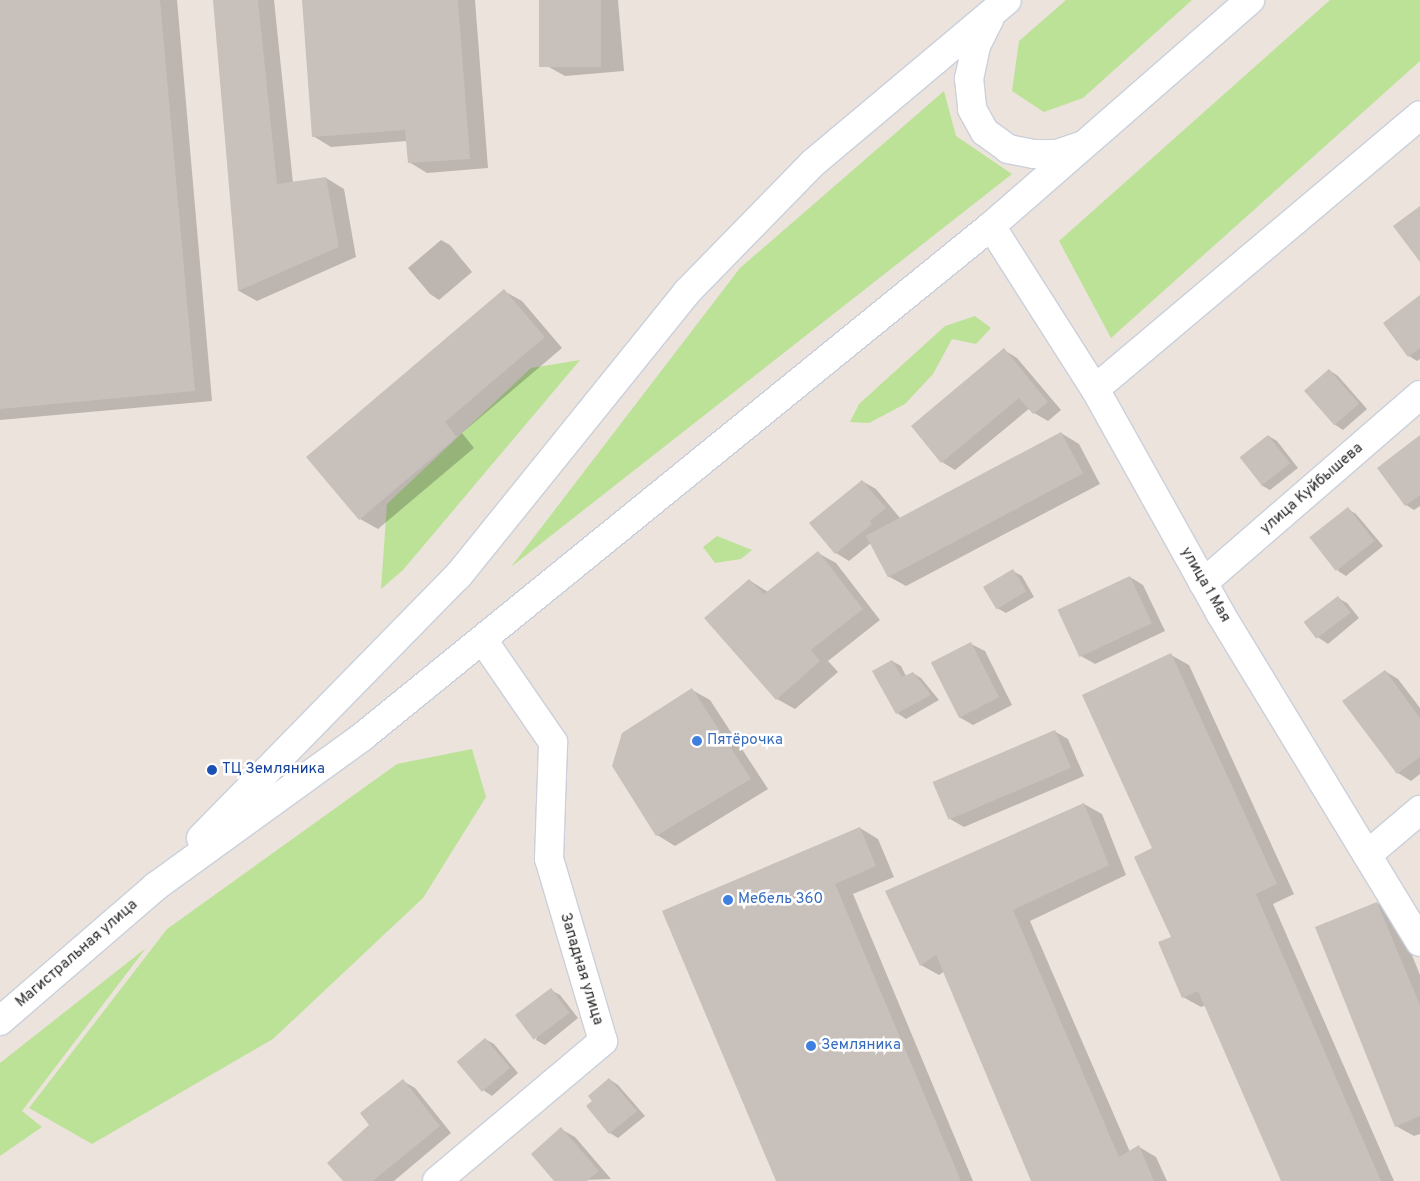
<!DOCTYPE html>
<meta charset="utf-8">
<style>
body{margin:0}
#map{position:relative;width:1420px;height:1181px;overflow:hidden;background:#ece3dc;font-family:Overpass,sans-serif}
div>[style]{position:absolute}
.green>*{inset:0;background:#bce298}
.shadow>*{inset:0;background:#0003}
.building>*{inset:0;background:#c7c0bb;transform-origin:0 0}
.roads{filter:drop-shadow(1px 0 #cad0db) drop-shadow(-1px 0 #cad0db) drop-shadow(0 1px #cad0db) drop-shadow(0 -1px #cad0db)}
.minor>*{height:28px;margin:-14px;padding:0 14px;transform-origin:14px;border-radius:14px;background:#fff}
.tertiary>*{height:28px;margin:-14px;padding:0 14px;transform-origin:14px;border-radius:14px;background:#fff}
.secondary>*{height:28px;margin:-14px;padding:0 14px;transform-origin:14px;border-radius:14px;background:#fff}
.dots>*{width:14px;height:14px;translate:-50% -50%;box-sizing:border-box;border:2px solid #fff;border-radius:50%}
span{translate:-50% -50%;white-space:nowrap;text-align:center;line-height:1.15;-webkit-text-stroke:5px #fff;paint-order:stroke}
.street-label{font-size:15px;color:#2a2a2a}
.shop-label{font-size:15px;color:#366cbe}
.left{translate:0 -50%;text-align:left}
.transit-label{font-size:15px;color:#164399}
</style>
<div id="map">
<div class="green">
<i style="clip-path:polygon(1066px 0,1192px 0,1083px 98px,1044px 112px,1012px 91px,1019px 41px)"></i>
<i style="clip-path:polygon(1330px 0,1420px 0,1420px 61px,1111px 338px,1059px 241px)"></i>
<i style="clip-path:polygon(944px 91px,956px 136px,1012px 174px,511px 567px,740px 268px)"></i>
<i style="clip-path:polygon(975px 316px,991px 328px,976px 344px,952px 339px,933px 374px,905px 404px,869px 423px,850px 422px,859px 404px,945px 326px)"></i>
<i style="clip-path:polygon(580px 360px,403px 570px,381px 589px,387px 504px,531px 368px)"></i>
<i style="clip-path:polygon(717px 536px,752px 550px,741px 559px,715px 563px,703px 547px)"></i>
<i style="clip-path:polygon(472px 749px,486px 797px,423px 898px,273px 1039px,92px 1144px,29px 1108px,167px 929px,397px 764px)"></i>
<i style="clip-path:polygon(146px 948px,22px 1111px,42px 1127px,0 1156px,0 1063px)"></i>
</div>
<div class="shadow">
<i style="clip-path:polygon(0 0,177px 0,212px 401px,0 420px)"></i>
<i style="clip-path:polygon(214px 0,274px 0,293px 183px,326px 178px,344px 189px,356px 257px,257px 301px,239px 291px)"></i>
<i style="clip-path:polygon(303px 0,475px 0,488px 168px,427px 173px,409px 162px,407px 141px,331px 147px,313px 136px)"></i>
<i style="clip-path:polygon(541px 0,618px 0,624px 71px,565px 76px,547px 66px)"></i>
<i style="clip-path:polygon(441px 240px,450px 245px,472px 272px,439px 300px,430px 294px,408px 268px)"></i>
<i style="clip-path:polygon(504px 291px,522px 301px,562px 348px,462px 433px,474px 448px,378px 529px,360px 519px)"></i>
<i style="clip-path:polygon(1420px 301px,1420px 359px,1417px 361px,1409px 356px)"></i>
<i style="clip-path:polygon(1004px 350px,1017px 358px,1061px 410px,1048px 421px,1034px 413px,1030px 408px,955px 470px,942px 462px)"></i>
<i style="clip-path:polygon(1329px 370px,1338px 376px,1367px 409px,1343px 430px,1334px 424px,1305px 391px)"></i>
<i style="clip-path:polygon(1061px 433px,1079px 444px,1100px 484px,906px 586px,888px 576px,871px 543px,849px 561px,836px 553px,862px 481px,876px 489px,900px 518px)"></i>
<i style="clip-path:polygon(1269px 436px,1277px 441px,1298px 468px,1270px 490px,1261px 485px)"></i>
<i style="clip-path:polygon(1420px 440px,1420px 506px,1414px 510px,1406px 505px)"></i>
<i style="clip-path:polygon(1348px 509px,1356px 514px,1383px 546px,1346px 576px,1338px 571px)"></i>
<i style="clip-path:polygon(818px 553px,836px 563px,880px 620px,828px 661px,838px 672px,795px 709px,777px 699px,749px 580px,768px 592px)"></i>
<i style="clip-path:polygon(1013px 571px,1022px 576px,1034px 597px,1006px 613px,997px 608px)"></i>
<i style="clip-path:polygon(1130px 577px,1143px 585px,1165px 631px,1095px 664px,1081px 656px)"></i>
<i style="clip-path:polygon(1338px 598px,1347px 603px,1359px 618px,1328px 644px,1319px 638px,1307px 624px)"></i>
<i style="clip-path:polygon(971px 644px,985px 651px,1012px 705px,973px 725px,959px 717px)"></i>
<i style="clip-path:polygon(1171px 655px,1189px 665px,1294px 894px,1273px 904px,1394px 1181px,1283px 1181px,1206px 1005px,1201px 1007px,1183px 997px,1154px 849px)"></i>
<i style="clip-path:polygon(892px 661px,901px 666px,906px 676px,913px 673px,921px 678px,939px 700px,906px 719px,897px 713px)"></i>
<i style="clip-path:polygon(1385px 671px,1398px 679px,1420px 708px,1420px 774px,1411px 781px,1398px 773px)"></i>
<i style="clip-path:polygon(692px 690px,710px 700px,768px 789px,675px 846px,657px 835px,614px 766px)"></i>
<i style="clip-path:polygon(1054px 731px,1068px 739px,1084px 776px,964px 827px,950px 819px)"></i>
<i style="clip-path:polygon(1084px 804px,1102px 814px,1126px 875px,1030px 921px,1130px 1152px,1139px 1147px,1156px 1157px,1167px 1181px,1032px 1181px,945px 971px,939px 975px,921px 965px)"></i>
<i style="clip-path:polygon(860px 828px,878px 839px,894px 877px,853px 894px,973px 1181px,777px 1181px,663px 911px)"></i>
<i style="clip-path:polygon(1377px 903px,1395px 913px,1420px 975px,1420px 1134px,1414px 1136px,1396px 1126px)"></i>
<i style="clip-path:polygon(551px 990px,560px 995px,578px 1018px,545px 1045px,536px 1040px)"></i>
<i style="clip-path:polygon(485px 1039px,494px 1044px,518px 1073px,492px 1096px,483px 1090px,458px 1062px)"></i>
<i style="clip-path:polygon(609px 1079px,618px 1085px,645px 1116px,618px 1138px,610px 1133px)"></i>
<i style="clip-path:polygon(403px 1081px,415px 1088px,451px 1133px,394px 1181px,345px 1181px)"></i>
<i style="clip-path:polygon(561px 1129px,575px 1137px,611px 1179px,556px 1181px)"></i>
</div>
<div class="building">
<i style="clip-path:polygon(0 0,160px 0,195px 391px,0 409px)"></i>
<i style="clip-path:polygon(213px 0,258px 0,277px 184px,326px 177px,339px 247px,238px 291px)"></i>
<i style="clip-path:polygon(302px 0,458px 0,470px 159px,408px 163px,405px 130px,312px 137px)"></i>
<i style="left:539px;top:0;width:62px;height:67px"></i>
<i style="clip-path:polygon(1420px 206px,1420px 262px,1393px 226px)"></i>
<i style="clip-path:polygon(504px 289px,545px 337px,445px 422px,457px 437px,359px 520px,306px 457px)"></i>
<i style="clip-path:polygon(1420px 295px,1420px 348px,1408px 357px,1383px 323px)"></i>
<i style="clip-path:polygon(1004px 348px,1048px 402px,1033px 414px,1019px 398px,941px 463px,911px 426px)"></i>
<i style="left:1329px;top:369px;width:46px;height:33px;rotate:49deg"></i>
<i style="left:1061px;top:432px;width:47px;height:221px;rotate:62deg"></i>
<i style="left:1268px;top:435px;width:36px;height:36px;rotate:52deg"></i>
<i style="clip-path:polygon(1420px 435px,1420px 495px,1405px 506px,1377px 468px)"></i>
<i style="clip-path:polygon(862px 480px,886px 508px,870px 521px,872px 524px,835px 554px,809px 523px)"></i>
<i style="left:1348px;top:507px;width:43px;height:49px;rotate:52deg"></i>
<i style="clip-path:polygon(818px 551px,863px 609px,811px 650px,820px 661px,776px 700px,704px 618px,749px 579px,764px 594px)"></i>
<i style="left:1013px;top:569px;width:26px;height:35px;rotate:59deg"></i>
<i style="left:1130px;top:576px;width:52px;height:80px;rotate:65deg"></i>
<i style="left:1338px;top:596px;width:21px;height:43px;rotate:53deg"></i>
<i style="left:971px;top:642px;width:62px;height:45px;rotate:63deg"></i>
<i style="clip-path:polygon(1171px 653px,1277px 884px,1256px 894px,1381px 1181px,1281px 1181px,1198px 991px,1182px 998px,1158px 942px,1171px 937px,1134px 857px,1152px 848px,1082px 695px)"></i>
<i style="clip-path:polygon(892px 660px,902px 677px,913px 672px,931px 695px,896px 714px,872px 671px)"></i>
<i style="clip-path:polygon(1385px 670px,1420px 718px,1420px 757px,1397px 774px,1342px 701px)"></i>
<i style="clip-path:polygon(692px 688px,751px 779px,656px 836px,612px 766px,622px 733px)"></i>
<i style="left:1055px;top:730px;width:41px;height:133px;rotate:67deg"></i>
<i style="clip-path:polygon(1084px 803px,1109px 865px,1013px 910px,1119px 1157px,1139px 1145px,1154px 1181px,1031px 1181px,936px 955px,920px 966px,885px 891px)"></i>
<i style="clip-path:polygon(860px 827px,876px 866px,835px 884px,961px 1181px,776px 1181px,662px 911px)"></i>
<i style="clip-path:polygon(1377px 902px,1420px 1005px,1420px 1116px,1395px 1127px,1315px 927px)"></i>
<i style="left:551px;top:988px;width:31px;height:45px;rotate:53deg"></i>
<i style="left:485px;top:1038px;width:39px;height:37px;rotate:50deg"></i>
<i style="clip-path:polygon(609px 1078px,637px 1111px,609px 1134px,586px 1106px,592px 1101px,588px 1096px)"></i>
<i style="clip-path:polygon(403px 1079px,440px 1126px,373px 1181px,343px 1181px,327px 1163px,369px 1125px,360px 1113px)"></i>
<i style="clip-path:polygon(561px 1127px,599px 1171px,587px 1181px,554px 1181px,531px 1154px)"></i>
</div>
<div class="roads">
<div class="minor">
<i style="left:1095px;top:389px;width:425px;rotate:-40.1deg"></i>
<i style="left:1203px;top:583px;width:287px;rotate:-40.9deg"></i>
<i style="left:1367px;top:855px;width:70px;rotate:-40.3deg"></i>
<i style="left:437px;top:1181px;width:217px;rotate:-40.1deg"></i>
<i style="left:603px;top:1041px;width:190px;rotate:-106.5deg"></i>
<i style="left:549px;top:859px;width:117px;rotate:-88deg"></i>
<i style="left:553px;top:742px;width:124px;rotate:-124.5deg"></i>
</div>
<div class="tertiary">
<i style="left:991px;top:226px;width:193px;rotate:57.5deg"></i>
<i style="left:1095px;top:389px;width:257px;rotate:60.8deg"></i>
<i style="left:1220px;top:613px;width:385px;rotate:58.7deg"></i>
</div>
<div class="secondary">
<i style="left:989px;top:20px;width:29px;rotate:117deg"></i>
<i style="left:976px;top:46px;width:33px;rotate:102deg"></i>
<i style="left:969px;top:78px;width:31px;rotate:84deg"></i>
<i style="left:972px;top:109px;width:26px;rotate:61deg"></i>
<i style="left:985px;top:132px;width:29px;rotate:36deg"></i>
<i style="left:1008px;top:149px;width:26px;rotate:11deg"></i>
<i style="left:1034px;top:154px;width:23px"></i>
<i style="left:1057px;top:154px;width:24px;rotate:-19deg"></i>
<i style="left:201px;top:838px;width:367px;rotate:-45.6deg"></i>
<i style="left:458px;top:576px;width:365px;rotate:-51.1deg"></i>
<i style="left:687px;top:292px;width:180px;rotate:-45.7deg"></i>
<i style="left:813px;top:163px;width:253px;rotate:-40deg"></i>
<i style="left:0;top:1021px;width:205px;rotate:-40.8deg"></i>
<i style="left:155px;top:887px;width:256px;rotate:-35.9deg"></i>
<i style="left:362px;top:737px;width:810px;rotate:-39.09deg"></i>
<i style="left:991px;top:226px;width:344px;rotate:-41.1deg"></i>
</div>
</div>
<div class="dots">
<i style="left:697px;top:741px;background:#3f7fe0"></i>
<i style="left:212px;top:770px;background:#1a4fb4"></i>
<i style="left:728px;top:900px;background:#3f7fe0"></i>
<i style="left:811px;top:1046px;background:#3f7fe0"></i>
</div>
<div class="street-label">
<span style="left:1312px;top:489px;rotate:-41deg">улица Куйбышева</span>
<span style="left:1205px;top:585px;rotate:60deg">улица 1 Мая</span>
<span style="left:77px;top:954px;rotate:-41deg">Магистральная улица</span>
<span style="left:581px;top:969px;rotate:73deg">Западная улица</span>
</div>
<div class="shop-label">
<span class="left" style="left:707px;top:741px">Пятёрочка</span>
<span class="left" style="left:738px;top:900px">Мебель 360</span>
<span class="left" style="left:821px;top:1046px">Земляника</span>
</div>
<div class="transit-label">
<span class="left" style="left:222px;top:770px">ТЦ Земляника</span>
</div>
</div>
